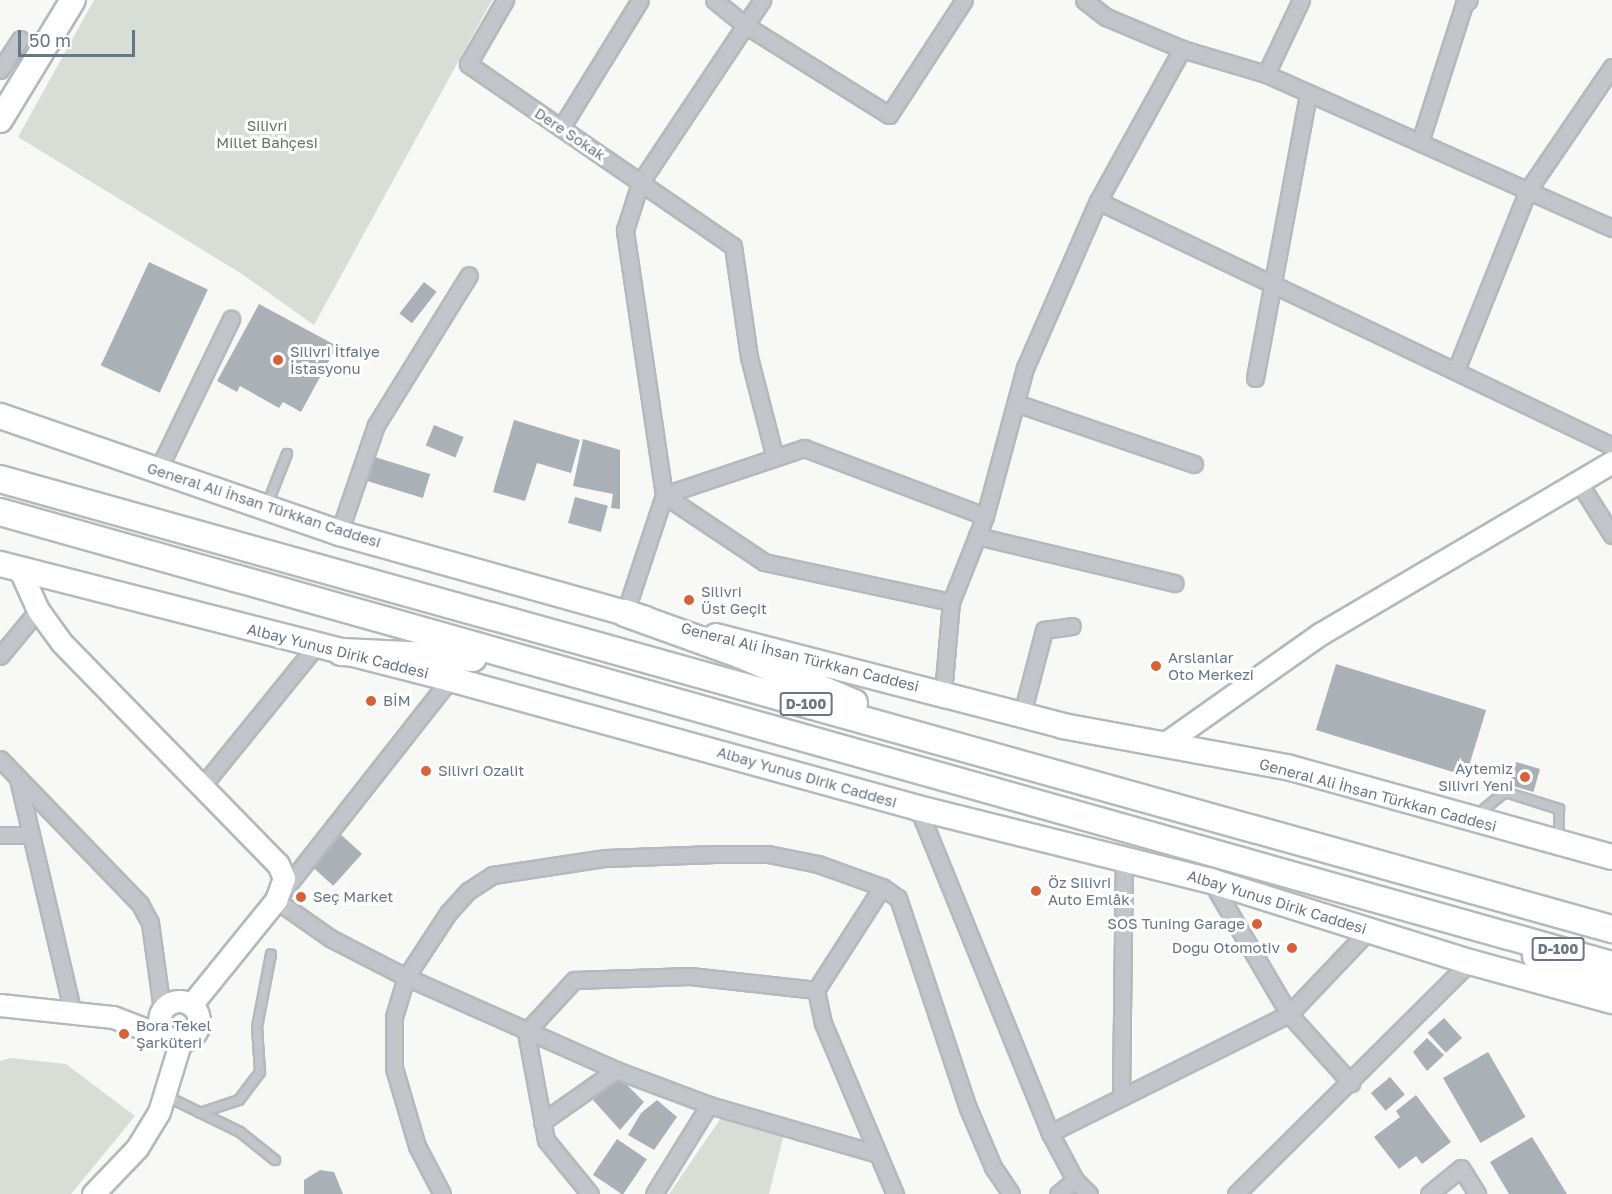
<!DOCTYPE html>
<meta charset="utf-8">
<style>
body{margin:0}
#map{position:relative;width:1612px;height:1194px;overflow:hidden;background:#f8f8f6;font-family:"Golos Text",sans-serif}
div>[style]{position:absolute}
.green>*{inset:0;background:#d8ddd5}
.building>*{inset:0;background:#a9b0b6;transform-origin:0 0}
.roads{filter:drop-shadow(2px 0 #b4b9bd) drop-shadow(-2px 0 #b4b9bd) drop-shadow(0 2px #b4b9bd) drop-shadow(0 -2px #b4b9bd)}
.service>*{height:8px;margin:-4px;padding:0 4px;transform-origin:4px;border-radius:4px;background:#c2c5c9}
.minor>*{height:15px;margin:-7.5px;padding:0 7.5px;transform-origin:7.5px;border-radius:7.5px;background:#c2c5c9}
.secondary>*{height:21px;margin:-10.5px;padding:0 10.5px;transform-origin:10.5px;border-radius:10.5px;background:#fff}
.secondary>.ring{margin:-10.5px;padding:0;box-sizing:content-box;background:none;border:21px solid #fff;border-radius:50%}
.primary>*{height:24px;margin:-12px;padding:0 12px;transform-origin:12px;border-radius:12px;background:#fff}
.trunk>*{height:26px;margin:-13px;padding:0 13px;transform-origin:13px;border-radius:13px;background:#fff}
.dots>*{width:16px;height:16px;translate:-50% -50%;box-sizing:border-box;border:3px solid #fff;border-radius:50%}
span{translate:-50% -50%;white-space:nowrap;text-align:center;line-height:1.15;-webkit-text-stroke:6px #fff;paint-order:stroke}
.shield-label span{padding:2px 4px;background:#fff;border:2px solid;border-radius:4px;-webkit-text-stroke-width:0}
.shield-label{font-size:14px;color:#697784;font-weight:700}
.park-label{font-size:15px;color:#667764}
.street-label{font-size:15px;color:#697784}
.poi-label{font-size:15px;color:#697784}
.left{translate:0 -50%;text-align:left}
.right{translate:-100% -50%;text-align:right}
.scale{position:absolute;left:18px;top:30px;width:117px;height:27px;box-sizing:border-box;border:3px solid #697784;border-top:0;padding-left:8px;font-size:18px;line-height:21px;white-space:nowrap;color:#697784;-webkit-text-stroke:4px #fff;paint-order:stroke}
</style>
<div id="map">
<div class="green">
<i style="clip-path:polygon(94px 0,492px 0,314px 325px,242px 274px,18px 137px)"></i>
<i style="clip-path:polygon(10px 1058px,66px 1064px,135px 1116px,71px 1194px,0 1194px,0 1061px)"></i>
<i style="clip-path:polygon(721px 1118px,784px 1134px,769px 1194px,669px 1194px)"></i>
</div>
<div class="building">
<i style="left:149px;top:262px;width:65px;height:114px;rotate:25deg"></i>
<i style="left:424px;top:282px;width:16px;height:40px;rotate:38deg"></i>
<i style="clip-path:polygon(259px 304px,337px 346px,301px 412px,283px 402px,279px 408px,240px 386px,237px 392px,217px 381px)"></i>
<i style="clip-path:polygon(514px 420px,580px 440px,571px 473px,537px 463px,525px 501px,493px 492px)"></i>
<i style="left:434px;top:425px;width:32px;height:22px;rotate:22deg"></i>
<i style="clip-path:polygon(583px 439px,620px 450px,620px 509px,611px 508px,613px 494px,573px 486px)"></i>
<i style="left:368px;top:455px;width:65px;height:25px;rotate:17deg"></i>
<i style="left:575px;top:497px;width:34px;height:27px;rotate:15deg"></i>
<i style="left:1336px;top:664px;width:157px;height:69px;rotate:17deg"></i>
<i style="left:1516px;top:762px;width:25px;height:24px;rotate:16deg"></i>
<i style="left:339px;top:833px;width:31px;height:43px;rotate:42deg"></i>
<i style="left:1444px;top:1018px;width:27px;height:22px;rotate:48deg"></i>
<i style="clip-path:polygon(1427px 1038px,1444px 1055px,1427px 1071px,1413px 1052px)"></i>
<i style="left:1488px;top:1052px;width:75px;height:52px;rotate:60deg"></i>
<i style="clip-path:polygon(619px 1077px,644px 1102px,620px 1130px,593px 1100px)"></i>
<i style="left:1390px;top:1077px;width:23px;height:25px;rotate:50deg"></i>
<i style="clip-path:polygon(1416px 1095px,1451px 1142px,1422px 1164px,1416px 1156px,1399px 1169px,1374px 1137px,1400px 1117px,1396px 1111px)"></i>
<i style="clip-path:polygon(657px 1100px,677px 1117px,654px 1150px,628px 1135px,641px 1113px)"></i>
<i style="clip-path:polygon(1532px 1137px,1567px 1194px,1509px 1194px,1490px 1162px)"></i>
<i style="left:617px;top:1139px;width:36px;height:43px;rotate:34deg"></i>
<i style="clip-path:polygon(320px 1170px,334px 1172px,343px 1194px,304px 1194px,304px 1180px)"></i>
</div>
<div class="roads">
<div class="service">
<i style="left:267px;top:505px;width:55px;rotate:-68.6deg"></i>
<i style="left:1478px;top:814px;width:35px;rotate:-39deg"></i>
<i style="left:1505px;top:792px;width:57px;rotate:17.5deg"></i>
<i style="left:1559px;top:809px;width:31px;rotate:90deg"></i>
<i style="left:166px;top:1096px;width:82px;rotate:25.9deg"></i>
<i style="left:240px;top:1132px;width:45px;rotate:38.7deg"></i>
<i style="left:200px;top:1113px;width:41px;rotate:-18.4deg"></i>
<i style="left:239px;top:1100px;width:35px;rotate:-53deg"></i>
<i style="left:260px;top:1072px;width:45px;rotate:-93.8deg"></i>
<i style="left:257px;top:1027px;width:74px;rotate:-79.1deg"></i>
</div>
<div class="minor">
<i style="left:505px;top:0;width:74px;rotate:120deg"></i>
<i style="left:468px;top:64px;width:321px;rotate:34.5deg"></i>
<i style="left:733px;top:246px;width:112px;rotate:81.8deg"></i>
<i style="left:749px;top:357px;width:104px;rotate:75.6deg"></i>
<i style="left:714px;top:0;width:40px;rotate:39deg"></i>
<i style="left:745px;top:25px;width:170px;rotate:32deg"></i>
<i style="left:889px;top:115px;width:137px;rotate:-56.9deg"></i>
<i style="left:1084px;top:0;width:28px;rotate:38deg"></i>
<i style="left:1106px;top:17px;width:82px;rotate:22.8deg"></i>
<i style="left:1182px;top:49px;width:88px;rotate:16.6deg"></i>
<i style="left:1266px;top:74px;width:379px;rotate:24deg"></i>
<i style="left:0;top:70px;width:37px;rotate:-57deg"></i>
<i style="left:1266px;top:74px;width:82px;rotate:-64.7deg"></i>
<i style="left:561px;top:128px;width:150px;rotate:-58.3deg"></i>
<i style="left:1420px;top:142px;width:145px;rotate:-72.3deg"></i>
<i style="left:1464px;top:4px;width:6px;rotate:-39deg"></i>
<i style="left:1098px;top:201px;width:569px;rotate:25.48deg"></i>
<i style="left:1456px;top:370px;width:194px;rotate:-68.2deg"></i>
<i style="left:1528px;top:190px;width:149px;rotate:-55.7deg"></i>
<i style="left:1255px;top:378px;width:287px;rotate:-79.4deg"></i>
<i style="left:1016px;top:403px;width:188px;rotate:18.9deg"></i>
<i style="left:158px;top:470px;width:168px;rotate:-64.2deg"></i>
<i style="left:1578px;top:481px;width:64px;rotate:57.8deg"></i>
<i style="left:664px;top:495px;width:148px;rotate:-18.6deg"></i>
<i style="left:804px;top:448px;width:193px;rotate:20.6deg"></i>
<i style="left:664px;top:495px;width:120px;rotate:33.8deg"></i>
<i style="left:764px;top:562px;width:191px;rotate:12.1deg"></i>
<i style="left:339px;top:533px;width:114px;rotate:-71.1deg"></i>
<i style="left:376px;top:425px;width:176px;rotate:-58.2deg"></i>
<i style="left:977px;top:536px;width:203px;rotate:13.4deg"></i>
<i style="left:625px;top:613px;width:124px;rotate:-71.7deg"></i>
<i style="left:664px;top:495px;width:268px;rotate:-98.4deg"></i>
<i style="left:625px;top:230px;width:49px;rotate:-72.3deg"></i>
<i style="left:640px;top:183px;width:220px;rotate:-56.3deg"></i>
<i style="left:0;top:656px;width:60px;rotate:-50.4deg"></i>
<i style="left:450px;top:679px;width:281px;rotate:128.2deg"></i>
<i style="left:276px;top:900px;width:66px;rotate:35.1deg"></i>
<i style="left:330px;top:938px;width:85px;rotate:27.2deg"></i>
<i style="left:406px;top:977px;width:230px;rotate:23.9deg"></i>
<i style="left:616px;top:1070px;width:99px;rotate:20.6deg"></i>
<i style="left:709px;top:1105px;width:176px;rotate:16.2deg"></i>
<i style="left:943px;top:693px;width:91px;rotate:-85deg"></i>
<i style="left:951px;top:602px;width:92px;rotate:-68.4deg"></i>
<i style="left:985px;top:516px;width:153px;rotate:-74.9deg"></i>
<i style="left:1025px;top:368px;width:182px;rotate:-66.4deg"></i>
<i style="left:1098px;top:201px;width:174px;rotate:-61.1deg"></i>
<i style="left:1022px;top:714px;width:87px;rotate:-75.3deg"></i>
<i style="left:1044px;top:630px;width:28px;rotate:-8deg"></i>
<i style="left:0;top:759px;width:202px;rotate:46deg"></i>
<i style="left:140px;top:904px;width:21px;rotate:62deg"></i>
<i style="left:150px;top:923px;width:88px;rotate:82.1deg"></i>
<i style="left:18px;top:779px;width:240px;rotate:76.8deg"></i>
<i style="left:203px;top:785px;width:179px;rotate:-50.9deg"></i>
<i style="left:918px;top:808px;width:351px;rotate:67.9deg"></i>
<i style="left:1050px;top:1133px;width:53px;rotate:62deg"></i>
<i style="left:1075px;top:1180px;width:20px;rotate:45deg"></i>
<i style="left:0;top:835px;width:29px"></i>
<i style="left:1211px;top:881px;width:154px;rotate:59.6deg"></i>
<i style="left:1289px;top:1014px;width:93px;rotate:48.1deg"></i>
<i style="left:816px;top:990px;width:122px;rotate:-57.3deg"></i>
<i style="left:1121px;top:1097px;width:238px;rotate:-89.3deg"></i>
<i style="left:542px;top:1122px;width:90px;rotate:-35.1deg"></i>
<i style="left:1050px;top:1133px;width:267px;rotate:-26.5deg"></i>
<i style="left:1289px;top:1014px;width:116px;rotate:-46.4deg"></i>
<i style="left:442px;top:1194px;width:54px;rotate:-117.5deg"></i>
<i style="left:417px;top:1146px;width:81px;rotate:-106.4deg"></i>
<i style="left:394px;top:1068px;width:51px;rotate:-90deg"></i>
<i style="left:394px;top:1017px;width:42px;rotate:-73.3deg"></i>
<i style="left:406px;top:977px;width:77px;rotate:-56.7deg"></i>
<i style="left:448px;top:913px;width:30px;rotate:-48deg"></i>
<i style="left:468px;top:891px;width:30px;rotate:-33deg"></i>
<i style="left:493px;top:875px;width:114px;rotate:-8.6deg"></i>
<i style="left:606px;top:858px;width:109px;rotate:-2.1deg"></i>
<i style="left:715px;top:854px;width:53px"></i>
<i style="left:768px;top:854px;width:51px;rotate:11.3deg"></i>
<i style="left:818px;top:864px;width:68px;rotate:19.8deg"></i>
<i style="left:882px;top:887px;width:19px;rotate:35deg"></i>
<i style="left:898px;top:898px;width:221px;rotate:71.6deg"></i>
<i style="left:968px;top:1108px;width:64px;rotate:67deg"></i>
<i style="left:993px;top:1167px;width:32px;rotate:56deg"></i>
<i style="left:590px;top:1194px;width:70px;rotate:-129.2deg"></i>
<i style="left:546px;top:1140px;width:110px;rotate:-100.5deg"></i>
<i style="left:526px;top:1032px;width:71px;rotate:-47.3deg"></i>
<i style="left:574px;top:980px;width:116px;rotate:-2deg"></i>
<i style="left:690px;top:976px;width:127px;rotate:6.3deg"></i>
<i style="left:816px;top:990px;width:34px;rotate:78deg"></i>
<i style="left:823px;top:1023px;width:186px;rotate:67.2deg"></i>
<i style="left:654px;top:1194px;width:105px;rotate:-58.3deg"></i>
<i style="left:1058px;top:1194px;width:22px;rotate:-39deg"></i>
<i style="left:1236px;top:1194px;width:330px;rotate:-44.8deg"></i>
<i style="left:1429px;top:1194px;width:41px;rotate:-39.1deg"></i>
<i style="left:1461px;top:1168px;width:31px;rotate:58deg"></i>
</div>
<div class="secondary">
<i style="left:19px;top:568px;width:46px;rotate:65.7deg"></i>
<i style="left:38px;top:610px;width:39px;rotate:54deg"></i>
<i style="left:61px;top:642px;width:310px;rotate:45.7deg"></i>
<i style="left:278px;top:864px;width:15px;rotate:67deg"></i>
<i style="left:284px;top:878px;width:23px;rotate:110deg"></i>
<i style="left:276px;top:900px;width:135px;rotate:129deg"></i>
<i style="left:1164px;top:744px;width:191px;rotate:-35.2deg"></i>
<i style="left:1320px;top:634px;width:339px;rotate:-30.5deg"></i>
<i class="ring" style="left:159px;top:1001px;width:19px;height:19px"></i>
<i style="left:0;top:1005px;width:114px;rotate:6.1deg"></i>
<i style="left:113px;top:1017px;width:59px;rotate:20.9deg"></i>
<i style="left:93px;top:1194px;width:64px;rotate:-46.3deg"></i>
<i style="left:137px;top:1148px;width:42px;rotate:-58.6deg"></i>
<i style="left:159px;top:1112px;width:75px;rotate:-73deg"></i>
</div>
<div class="primary">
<i style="left:0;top:120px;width:140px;rotate:-58.7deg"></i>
<i style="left:0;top:416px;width:359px;rotate:19deg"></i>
<i style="left:339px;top:533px;width:317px;rotate:15.6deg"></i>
<i style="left:0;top:564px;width:464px;rotate:14.3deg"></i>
<i style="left:450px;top:679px;width:485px;rotate:15.4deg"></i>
<i style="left:918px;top:808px;width:302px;rotate:14deg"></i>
<i style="left:1211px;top:881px;width:271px;rotate:17.4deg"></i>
<i style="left:1470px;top:962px;width:147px;rotate:15.4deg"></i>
<i style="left:716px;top:636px;width:358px;rotate:14.5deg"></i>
<i style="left:1063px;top:726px;width:228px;rotate:10.4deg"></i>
<i style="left:1287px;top:767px;width:337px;rotate:15.5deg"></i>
</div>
<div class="trunk">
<i style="left:0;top:479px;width:1674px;rotate:15.6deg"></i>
<i style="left:0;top:512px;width:1674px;rotate:15.7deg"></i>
<i style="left:625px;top:613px;width:121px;rotate:19.8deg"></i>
<i style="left:739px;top:654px;width:125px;rotate:23.1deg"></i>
<i style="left:341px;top:652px;width:132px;rotate:2.6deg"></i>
<i style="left:1536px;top:956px;width:82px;rotate:22.8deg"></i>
</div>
</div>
<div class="dots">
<i style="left:278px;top:360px;background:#d76237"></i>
<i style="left:689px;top:600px;background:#d76237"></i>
<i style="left:1156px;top:666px;background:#d76237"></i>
<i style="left:371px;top:701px;background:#d76237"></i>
<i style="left:426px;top:771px;background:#d76237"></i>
<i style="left:1525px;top:777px;background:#d76237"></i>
<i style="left:1036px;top:891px;background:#d76237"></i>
<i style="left:301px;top:897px;background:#d76237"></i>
<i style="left:1257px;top:924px;background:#d76237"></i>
<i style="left:1292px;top:948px;background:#d76237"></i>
<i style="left:124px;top:1034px;background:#d76237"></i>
</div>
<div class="shield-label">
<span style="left:806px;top:704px">D-100</span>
<span style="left:1558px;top:949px">D-100</span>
</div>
<div class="park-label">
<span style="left:267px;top:134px">Silivri<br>Millet Bahçesi</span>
</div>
<div class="street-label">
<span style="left:570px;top:134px;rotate:34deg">Dere Sokak</span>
<span style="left:264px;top:505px;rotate:18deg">General Ali İhsan Türkkan Caddesi</span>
<span style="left:338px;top:651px;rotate:14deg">Albay Yunus Dirik Caddesi</span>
<span style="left:800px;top:657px;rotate:14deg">General Ali İhsan Türkkan Caddesi</span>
<span style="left:807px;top:777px;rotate:16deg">Albay Yunus Dirik Caddesi</span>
<span style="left:1378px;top:795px;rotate:15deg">General Ali İhsan Türkkan Caddesi</span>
<span style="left:1277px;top:902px;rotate:17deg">Albay Yunus Dirik Caddesi</span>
</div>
<div class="poi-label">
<span class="left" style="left:290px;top:360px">Silivri İtfaiye<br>İstasyonu</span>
<span class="left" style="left:701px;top:600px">Silivri<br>Üst Geçit</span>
<span class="left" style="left:1168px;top:666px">Arslanlar<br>Oto Merkezi</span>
<span class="left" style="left:383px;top:701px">BİM</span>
<span class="right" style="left:1513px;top:777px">Aytemiz<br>Silivri Yeni</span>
<span class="left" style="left:438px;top:771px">Silivri Ozalit</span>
<span class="left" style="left:1048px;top:891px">Öz Silivri<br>Auto Emlâk</span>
<span class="left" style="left:313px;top:897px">Seç Market</span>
<span class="right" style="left:1245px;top:924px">SOS Tuning Garage</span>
<span class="right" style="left:1280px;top:948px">Doğu Otomotiv</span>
<span class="left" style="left:136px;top:1034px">Bora Tekel<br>Şarküteri</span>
</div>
<div class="scale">50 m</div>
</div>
